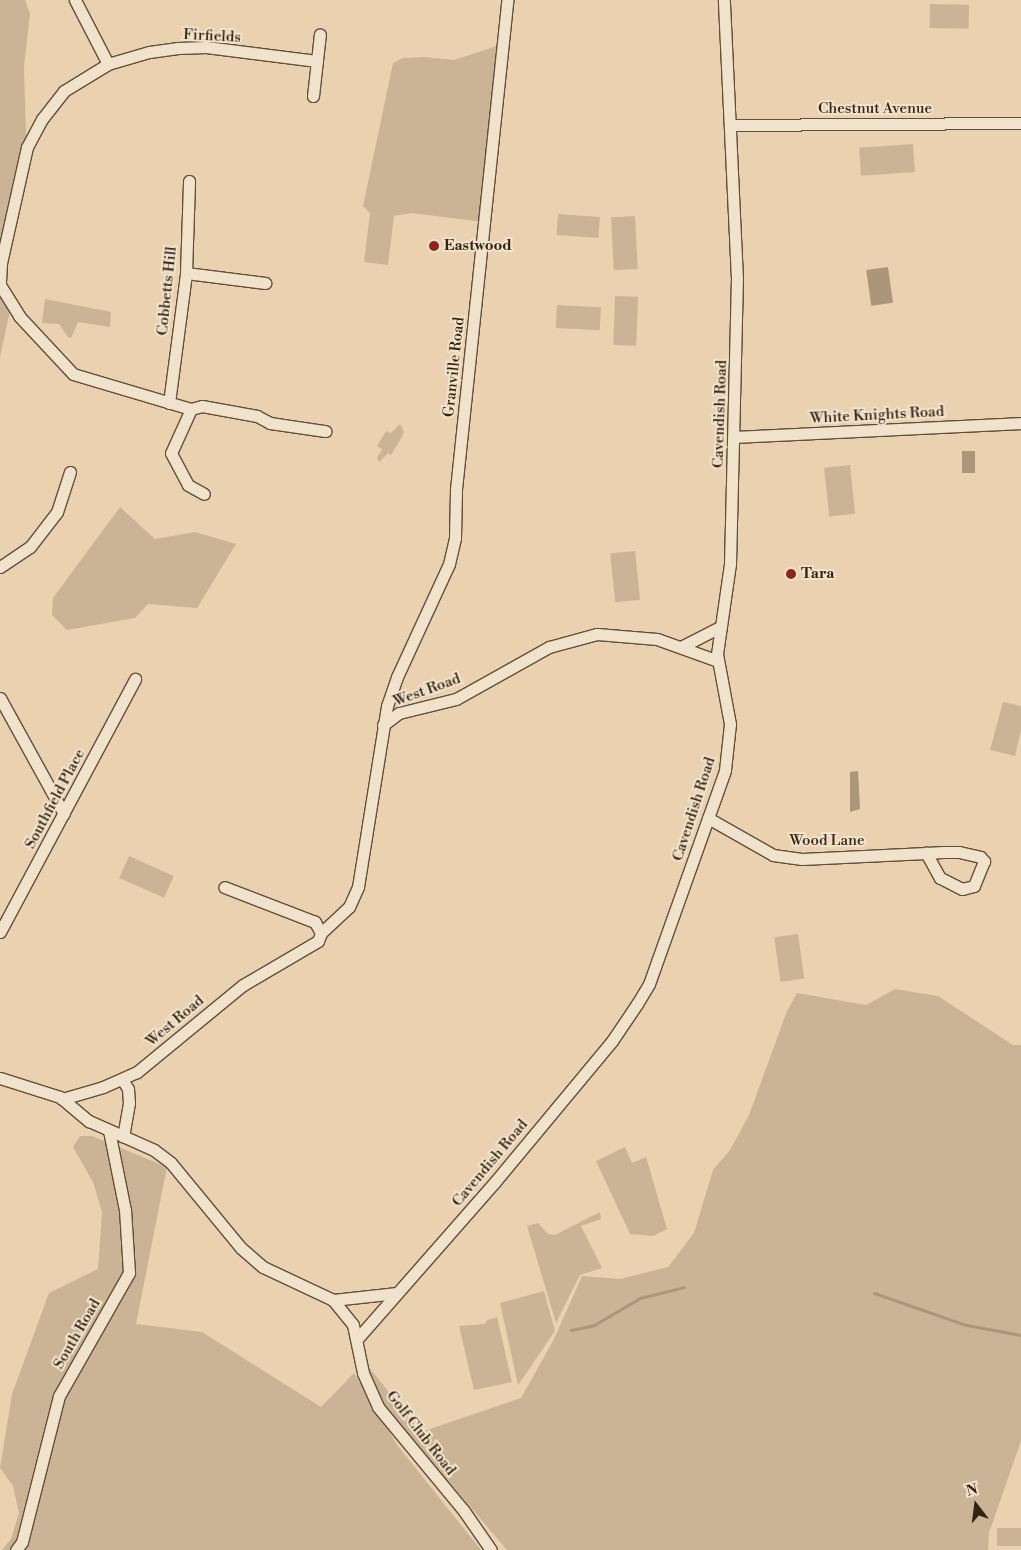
<!DOCTYPE html>
<style>
body{margin:0}
#map{position:relative;width:1021px;height:1550px;overflow:hidden;background:#ead2b1;font-family:"Libre Bodoni",serif}
div>[style]{position:absolute}
.green>*{inset:0;background:#cbb496;transform-origin:0 0}
.water>*{inset:0;background:#ac967a;transform-origin:0 0}
.stream>*{height:3px;margin:-1.5px;padding:0 1.5px;transform-origin:1.5px;border-radius:1.5px;background:#ac967a}
.roads{filter:drop-shadow(1px 0 #624f38) drop-shadow(-1px 0 #624f38) drop-shadow(0 1px #624f38) drop-shadow(0 -1px #624f38)}
.street>*{height:11px;margin:-5.5px;padding:0 5.5px;transform-origin:5.5px;border-radius:5.5px;background:#f1e2cc}
.dots>*{width:14px;height:14px;translate:-50% -50%;box-sizing:border-box;border:2px solid #f1e2cc;border-radius:50%}
span{translate:-50% -50%;white-space:nowrap;text-align:center;line-height:1.15;-webkit-text-stroke:4px #f1e2cc;paint-order:stroke}
.street-label{font-size:15px;color:#342310}
.poi-label{font-size:15px;color:#342310;font-weight:700}
.left{translate:0 -50%;text-align:left}
.north{position:absolute;left:951px;top:1480px;width:50px;height:50px;-webkit-text-stroke:4px #f1e2cc;paint-order:stroke;rotate:345deg;font-size:14px;font-weight:700;line-height:20px;text-align:center;color:#342310}
.north::after{content:'';display:block;margin:auto;width:18px;height:22px;background:#342310;clip-path:polygon(50% 0,100% 100%,50% 72%,0 100%)}
</style>
<div id="map">
<div class="green">
<i style="clip-path:polygon(0 0,25px 0,30px 14px,24px 67px,26px 135px,0 244px)"></i>
<i style="left:930px;top:4px;width:39px;height:24px;rotate:1deg"></i>
<i style="clip-path:polygon(506px 43px,484px 222px,411px 213px,394px 216px,388px 265px,364px 262px,370px 213px,363px 206px,393px 63px,403px 58px,425px 57px,454px 60px)"></i>
<i style="left:913px;top:144px;width:28px;height:54px;rotate:86deg"></i>
<i style="left:558px;top:214px;width:42px;height:21px;rotate:4deg"></i>
<i style="left:635px;top:216px;width:53px;height:24px;rotate:87deg"></i>
<i style="clip-path:polygon(0 291px,10px 311px,0 357px)"></i>
<i style="left:615px;top:296px;width:23px;height:49px;rotate:2deg"></i>
<i style="clip-path:polygon(45px 299px,111px 312px,110px 327px,78px 322px,71px 338px,68px 337px,59px 324px,42px 323px)"></i>
<i style="left:557px;top:305px;width:44px;height:23px;rotate:3deg"></i>
<i style="clip-path:polygon(400px 424px,404px 432px,400px 440px,391px 455px,388px 453px,379px 462px,377px 458px,382px 449px,377px 446px,386px 431px,391px 433px)"></i>
<i style="left:850px;top:465px;width:49px;height:26px;rotate:84deg"></i>
<i style="clip-path:polygon(120px 507px,155px 539px,195px 532px,236px 544px,197px 608px,148px 604px,135px 618px,67px 630px,52px 615px,53px 598px)"></i>
<i style="left:635px;top:551px;width:49px;height:25px;rotate:84deg"></i>
<i style="clip-path:polygon(1003px 702px,1021px 706px,1021px 730px,1015px 756px,990px 750px)"></i>
<i style="left:129px;top:856px;width:49px;height:24px;rotate:24deg"></i>
<i style="left:798px;top:934px;width:45px;height:24px;rotate:82deg"></i>
<i style="clip-path:polygon(895px 989px,938px 996px,1013px 1045px,1021px 1045px,1021px 1441px,989px 1533px,988px 1550px,507px 1550px,383px 1404px,367px 1365px,421px 1432px,521px 1398px,553px 1341px,582px 1276px,620px 1279px,668px 1267px,694px 1233px,713px 1170px,730px 1150px,749px 1115px,787px 1011px,797px 993px,866px 1005px)"></i>
<i style="clip-path:polygon(80px 1136px,92px 1136px,167px 1167px,136px 1324px,202px 1332px,321px 1407px,354px 1373px,398px 1446px,481px 1550px,2px 1550px,11px 1539px,19px 1513px,13px 1486px,0 1468px,12px 1394px,49px 1293px,98px 1269px,102px 1212px,93px 1182px,73px 1147px)"></i>
<i style="clip-path:polygon(625px 1147px,632px 1163px,646px 1157px,667px 1229px,653px 1236px,630px 1234px,596px 1161px)"></i>
<i style="clip-path:polygon(600px 1212px,601px 1219px,581px 1226px,602px 1268px,580px 1275px,556px 1323px,527px 1226px,538px 1223px,548px 1234px,555px 1235px)"></i>
<i style="clip-path:polygon(544px 1291px,555px 1331px,518px 1385px,500px 1303px)"></i>
<i style="clip-path:polygon(497px 1317px,512px 1382px,474px 1390px,459px 1326px,485px 1324px,487px 1320px)"></i>
<i style="left:1021px;top:1528px;width:18px;height:24px;rotate:90deg"></i>
</div>
<div class="water">
<i style="left:888px;top:267px;width:36px;height:22px;rotate:82deg"></i>
<i style="left:962px;top:451px;width:13px;height:22px"></i>
<i style="clip-path:polygon(858px 771px,860px 809px,850px 812px,850px 772px)"></i>
</div>
<div class="stream">
<i style="left:874px;top:1293px;width:97px;rotate:19.2deg"></i>
<i style="left:966px;top:1325px;width:56px;rotate:10.3deg"></i>
<i style="left:571px;top:1330px;width:24px;rotate:-12deg"></i>
<i style="left:594px;top:1325px;width:53px;rotate:-30.4deg"></i>
<i style="left:640px;top:1298px;width:45px;rotate:-14deg"></i>
</div>
<div class="roads">
<div class="street">
<i style="left:75px;top:0;width:72px;rotate:62.7deg"></i>
<i style="left:317px;top:61px;width:112px;rotate:-172.8deg"></i>
<i style="left:206px;top:47px;width:28px;rotate:178deg"></i>
<i style="left:178px;top:48px;width:29px;rotate:172deg"></i>
<i style="left:149px;top:52px;width:43px;rotate:163.7deg"></i>
<i style="left:108px;top:64px;width:52px;rotate:148.5deg"></i>
<i style="left:64px;top:91px;width:36px;rotate:128deg"></i>
<i style="left:42px;top:119px;width:32px;rotate:118deg"></i>
<i style="left:27px;top:147px;width:119px;rotate:102.6deg"></i>
<i style="left:1px;top:263px;width:22px;rotate:93deg"></i>
<i style="left:0;top:285px;width:36px;rotate:58deg"></i>
<i style="left:19px;top:316px;width:79px;rotate:47deg"></i>
<i style="left:73px;top:374px;width:123px;rotate:16.5deg"></i>
<i style="left:191px;top:409px;width:11px;rotate:-15deg"></i>
<i style="left:202px;top:406px;width:56px;rotate:10.3deg"></i>
<i style="left:257px;top:416px;width:15px;rotate:28deg"></i>
<i style="left:270px;top:423px;width:56px;rotate:8.3deg"></i>
<i style="left:313px;top:96px;width:62px;rotate:-83.6deg"></i>
<i style="left:730px;top:125px;width:291px;rotate:-0.4deg"></i>
<i style="left:186px;top:273px;width:80px;rotate:7.2deg"></i>
<i style="left:169px;top:403px;width:131px;rotate:-82.5deg"></i>
<i style="left:186px;top:273px;width:92px;rotate:-88.1deg"></i>
<i style="left:191px;top:409px;width:48px;rotate:114.4deg"></i>
<i style="left:171px;top:453px;width:36px;rotate:62deg"></i>
<i style="left:188px;top:485px;width:18px;rotate:29deg"></i>
<i style="left:734px;top:437px;width:287px;rotate:-2.8deg"></i>
<i style="left:0;top:567px;width:36px;rotate:-34deg"></i>
<i style="left:30px;top:547px;width:44px;rotate:-52.4deg"></i>
<i style="left:57px;top:512px;width:42px;rotate:-72deg"></i>
<i style="left:681px;top:647px;width:44px;rotate:-27.1deg"></i>
<i style="left:0;top:698px;width:132px;rotate:61.1deg"></i>
<i style="left:383px;top:725px;width:20px;rotate:-37deg"></i>
<i style="left:399px;top:713px;width:59px;rotate:-13.8deg"></i>
<i style="left:456px;top:699px;width:107px;rotate:-29.2deg"></i>
<i style="left:549px;top:647px;width:50px;rotate:-15.2deg"></i>
<i style="left:597px;top:634px;width:60px;rotate:4.8deg"></i>
<i style="left:657px;top:639px;width:65px;rotate:19.8deg"></i>
<i style="left:708px;top:818px;width:75px;rotate:29.6deg"></i>
<i style="left:773px;top:855px;width:29px;rotate:8deg"></i>
<i style="left:802px;top:859px;width:124px;rotate:-2.8deg"></i>
<i style="left:926px;top:853px;width:17px;rotate:-3deg"></i>
<i style="left:943px;top:852px;width:16px"></i>
<i style="left:959px;top:852px;width:22px;rotate:13deg"></i>
<i style="left:980px;top:857px;width:6px;rotate:45deg"></i>
<i style="left:984px;top:861px;width:27px;rotate:112deg"></i>
<i style="left:974px;top:886px;width:12px;rotate:166deg"></i>
<i style="left:962px;top:889px;width:25px;rotate:-153deg"></i>
<i style="left:940px;top:878px;width:29px;rotate:-119deg"></i>
<i style="left:0;top:932px;width:287px;rotate:-61.9deg"></i>
<i style="left:321px;top:933px;width:38px;rotate:-43deg"></i>
<i style="left:349px;top:907px;width:22px;rotate:-66deg"></i>
<i style="left:358px;top:887px;width:183px;rotate:-80.9deg"></i>
<i style="left:387px;top:706px;width:31px;rotate:-71deg"></i>
<i style="left:397px;top:677px;width:124px;rotate:-65.3deg"></i>
<i style="left:449px;top:564px;width:27px;rotate:-77deg"></i>
<i style="left:455px;top:538px;width:49px;rotate:-88.8deg"></i>
<i style="left:456px;top:489px;width:492px;rotate:-84deg"></i>
<i style="left:0;top:1078px;width:63px;rotate:17.6deg"></i>
<i style="left:60px;top:1097px;width:38px;rotate:40deg"></i>
<i style="left:89px;top:1121px;width:71px;rotate:24deg"></i>
<i style="left:154px;top:1150px;width:21px;rotate:37deg"></i>
<i style="left:171px;top:1163px;width:110px;rotate:50.5deg"></i>
<i style="left:241px;top:1248px;width:29px;rotate:41deg"></i>
<i style="left:263px;top:1267px;width:77px;rotate:25.2deg"></i>
<i style="left:333px;top:1300px;width:64px;rotate:-6.2deg"></i>
<i style="left:122px;top:1079px;width:12px;rotate:59deg"></i>
<i style="left:128px;top:1089px;width:14px;rotate:86deg"></i>
<i style="left:129px;top:1103px;width:34px;rotate:100deg"></i>
<i style="left:62px;top:1099px;width:43px;rotate:-16.3deg"></i>
<i style="left:103px;top:1087px;width:37px;rotate:-24deg"></i>
<i style="left:137px;top:1072px;width:137px;rotate:-39.4deg"></i>
<i style="left:243px;top:985px;width:87px;rotate:-30.4deg"></i>
<i style="left:318px;top:941px;width:9px;rotate:-69deg"></i>
<i style="left:321px;top:933px;width:13px;rotate:-119deg"></i>
<i style="left:315px;top:922px;width:97px;rotate:-159deg"></i>
<i style="left:333px;top:1300px;width:32px;rotate:51deg"></i>
<i style="left:353px;top:1325px;width:49px;rotate:78.2deg"></i>
<i style="left:363px;top:1373px;width:37px;rotate:66deg"></i>
<i style="left:378px;top:1407px;width:135px;rotate:50.4deg"></i>
<i style="left:464px;top:1511px;width:47px;rotate:55.3deg"></i>
<i style="left:357px;top:1339px;width:208px;rotate:-48.7deg"></i>
<i style="left:494px;top:1183px;width:185px;rotate:-50.3deg"></i>
<i style="left:612px;top:1041px;width:45px;rotate:-56deg"></i>
<i style="left:637px;top:1004px;width:23px;rotate:-59deg"></i>
<i style="left:649px;top:984px;width:227px;rotate:-70.4deg"></i>
<i style="left:725px;top:770px;width:46px;rotate:-83.8deg"></i>
<i style="left:730px;top:724px;width:71px;rotate:-100.5deg"></i>
<i style="left:717px;top:654px;width:91px;rotate:-81.8deg"></i>
<i style="left:730px;top:564px;width:285px;rotate:-88.6deg"></i>
<i style="left:737px;top:279px;width:279px;rotate:-92.7deg"></i>
<i style="left:16px;top:1550px;width:10px;rotate:-53deg"></i>
<i style="left:22px;top:1542px;width:151px;rotate:-75.8deg"></i>
<i style="left:59px;top:1396px;width:142px;rotate:-60.4deg"></i>
<i style="left:129px;top:1273px;width:63px;rotate:-93.6deg"></i>
<i style="left:125px;top:1210px;width:81px;rotate:-101.4deg"></i>
</div>
</div>
<div class="dots">
<i style="left:434px;top:246px;background:#8f2418"></i>
<i style="left:791px;top:574px;background:#8f2418"></i>
</div>
<div class="street-label">
<span style="left:212px;top:36px;rotate:3deg">Firfields</span>
<span style="left:875px;top:109px">Chestnut Avenue</span>
<span style="left:167px;top:291px;rotate:-84deg">Cobbetts Hill</span>
<span style="left:454px;top:367px;rotate:-84deg">Granville Road</span>
<span style="left:720px;top:414px;rotate:-88deg">Cavendish Road</span>
<span style="left:877px;top:415px;rotate:-3deg">White Knights Road</span>
<span style="left:427px;top:690px;rotate:-20deg">West Road</span>
<span style="left:55px;top:799px;rotate:-62deg">Southfield Place</span>
<span style="left:694px;top:809px;rotate:-72deg">Cavendish Road</span>
<span style="left:827px;top:841px">Wood Lane</span>
<span style="left:175px;top:1021px;rotate:-40deg">West Road</span>
<span style="left:490px;top:1163px;rotate:-50deg">Cavendish Road</span>
<span style="left:77px;top:1334px;rotate:-60deg">South Road</span>
<span style="left:421px;top:1433px;rotate:52deg">Golf Club Road</span>
</div>
<div class="poi-label">
<span class="left" style="left:444px;top:246px">Eastwood</span>
<span class="left" style="left:801px;top:574px">Tara</span>
</div>
<div class="north">N</div>
</div>
